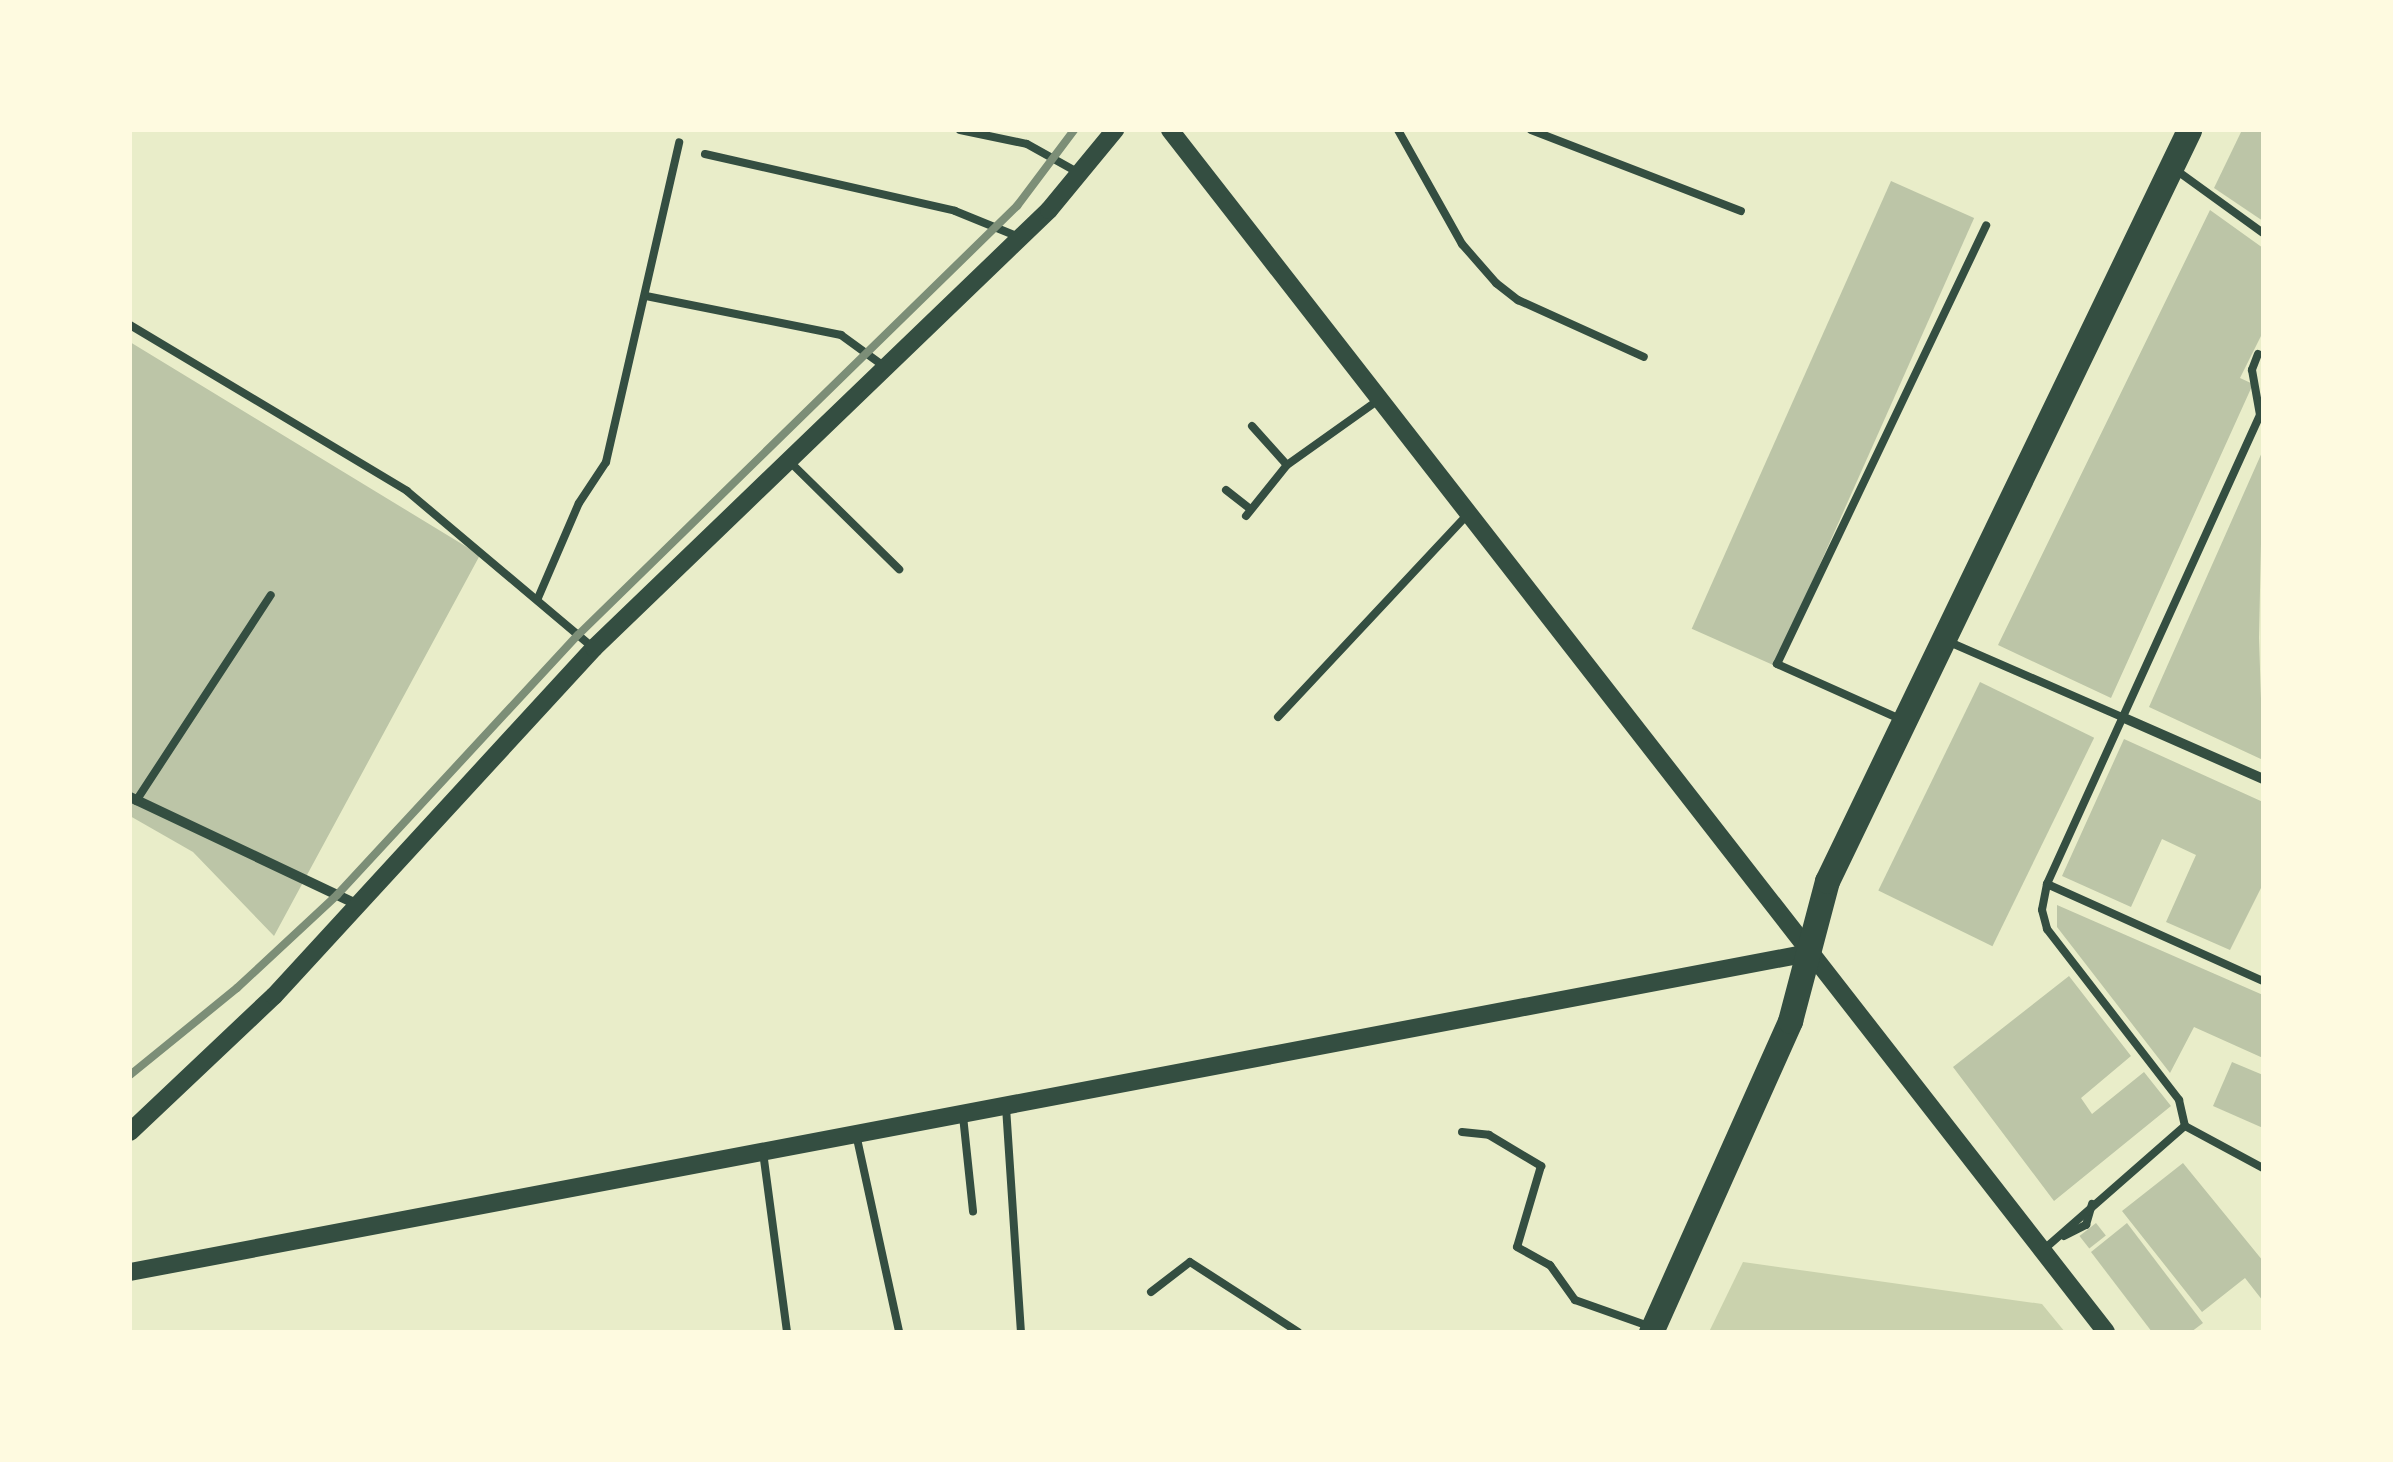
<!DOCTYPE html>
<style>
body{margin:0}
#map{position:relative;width:2393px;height:1462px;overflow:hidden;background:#e9edc9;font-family:Ubuntu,sans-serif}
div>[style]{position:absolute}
.green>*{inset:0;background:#cad2ad}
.building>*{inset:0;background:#bcc5a7;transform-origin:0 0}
.service>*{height:8px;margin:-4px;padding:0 4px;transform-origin:4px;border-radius:4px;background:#344e41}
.minor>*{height:10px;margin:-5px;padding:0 5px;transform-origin:5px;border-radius:5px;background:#344e41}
.tertiary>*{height:18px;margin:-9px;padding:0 9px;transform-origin:9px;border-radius:9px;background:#344e41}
.primary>*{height:25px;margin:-12.5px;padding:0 12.5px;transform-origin:12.5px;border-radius:12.5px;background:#344e41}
.rail>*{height:8px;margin:-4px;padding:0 4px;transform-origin:4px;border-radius:4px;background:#7c8e77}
span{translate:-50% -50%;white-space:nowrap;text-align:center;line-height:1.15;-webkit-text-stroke:9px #fefae0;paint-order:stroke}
.frame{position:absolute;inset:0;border:132px solid #fefae0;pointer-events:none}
</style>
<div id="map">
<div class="green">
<i style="clip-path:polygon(1743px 1262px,2042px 1304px,2065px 1332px,1709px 1332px)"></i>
</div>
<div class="building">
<i style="clip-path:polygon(2242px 130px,2263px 130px,2263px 221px,2214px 188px)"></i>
<i style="left:1891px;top:181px;width:91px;height:490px;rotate:24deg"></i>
<i style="clip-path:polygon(2210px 210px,2263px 248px,2263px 332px,2240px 378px,2253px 384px,2111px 698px,1998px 645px)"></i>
<i style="clip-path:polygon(130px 342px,480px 555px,274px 936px,193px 852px,130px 816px)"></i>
<i style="clip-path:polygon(2263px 450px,2259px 638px,2263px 760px,2149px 707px)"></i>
<i style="left:1980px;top:682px;width:127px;height:232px;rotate:26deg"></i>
<i style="clip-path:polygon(2124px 739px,2263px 802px,2263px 884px,2230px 950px,2166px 922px,2196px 855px,2162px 839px,2131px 907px,2062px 876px)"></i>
<i style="clip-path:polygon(2057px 905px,2263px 995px,2263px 1058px,2194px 1027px,2170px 1073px,2057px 927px)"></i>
<i style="clip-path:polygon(2069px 976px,2131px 1056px,2081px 1098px,2092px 1114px,2144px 1072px,2171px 1106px,2054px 1201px,1953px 1067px)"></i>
<i style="clip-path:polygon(2232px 1062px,2263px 1075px,2263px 1128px,2213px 1106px)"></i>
<i style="clip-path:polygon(2183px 1163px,2263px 1261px,2263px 1301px,2245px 1278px,2202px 1312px,2122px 1211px)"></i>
<i style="left:2096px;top:1223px;width:16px;height:21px;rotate:52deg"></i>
<i style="clip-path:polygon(2127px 1223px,2203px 1323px,2191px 1332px,2152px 1332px,2091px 1252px)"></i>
</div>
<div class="service">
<i style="left:960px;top:130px;width:68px;rotate:11.8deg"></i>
<i style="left:1027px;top:144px;width:60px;rotate:29.1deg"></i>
<i style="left:1398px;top:130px;width:131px;rotate:60.7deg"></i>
<i style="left:1462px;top:244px;width:52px;rotate:48.9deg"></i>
<i style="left:1496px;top:283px;width:28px;rotate:38deg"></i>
<i style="left:1518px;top:300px;width:138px;rotate:24.3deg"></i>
<i style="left:1531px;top:130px;width:225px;rotate:21.1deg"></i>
<i style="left:705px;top:154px;width:256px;rotate:12.8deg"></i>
<i style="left:955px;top:211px;width:69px;rotate:22.1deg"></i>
<i style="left:2176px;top:170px;width:107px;rotate:35.9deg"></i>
<i style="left:646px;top:296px;width:199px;rotate:11.3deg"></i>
<i style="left:841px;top:335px;width:54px;rotate:36deg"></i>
<i style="left:130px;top:325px;width:323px;rotate:30.9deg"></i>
<i style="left:407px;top:491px;width:242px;rotate:40.1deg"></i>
<i style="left:2258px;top:354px;width:17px;rotate:111deg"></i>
<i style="left:2252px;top:370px;width:46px;rotate:79.9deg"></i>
<i style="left:2260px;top:415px;width:515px;rotate:114.43deg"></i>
<i style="left:2047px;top:884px;width:237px;rotate:24.2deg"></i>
<i style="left:1252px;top:426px;width:52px;rotate:48.1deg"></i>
<i style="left:788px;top:460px;width:156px;rotate:44.5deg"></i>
<i style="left:1226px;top:490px;width:31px;rotate:38deg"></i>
<i style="left:1246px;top:516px;width:65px;rotate:-51.2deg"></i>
<i style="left:1287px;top:465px;width:110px;rotate:-35.4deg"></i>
<i style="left:538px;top:598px;width:103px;rotate:-66.7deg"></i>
<i style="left:579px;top:503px;width:49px;rotate:-56.6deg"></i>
<i style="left:606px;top:462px;width:328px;rotate:-77.1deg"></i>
<i style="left:1947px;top:641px;width:191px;rotate:23.5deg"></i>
<i style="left:1278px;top:717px;width:275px;rotate:-46.9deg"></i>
<i style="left:1900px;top:719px;width:135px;rotate:-155.9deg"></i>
<i style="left:1777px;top:664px;width:486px;rotate:-64.5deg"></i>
<i style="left:136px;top:801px;width:246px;rotate:-56.8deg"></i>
<i style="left:2047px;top:884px;width:26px;rotate:101deg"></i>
<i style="left:2042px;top:910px;width:20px;rotate:75deg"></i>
<i style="left:2047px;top:929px;width:216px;rotate:52.3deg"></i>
<i style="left:2179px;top:1100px;width:27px;rotate:77deg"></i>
<i style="left:1006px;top:1107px;width:225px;rotate:86.2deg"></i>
<i style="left:963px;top:1116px;width:96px;rotate:84deg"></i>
<i style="left:1462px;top:1132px;width:27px;rotate:6deg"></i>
<i style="left:1489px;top:1135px;width:61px;rotate:30.8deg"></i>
<i style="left:1541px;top:1166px;width:84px;rotate:106.5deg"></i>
<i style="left:1517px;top:1247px;width:38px;rotate:29deg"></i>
<i style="left:1550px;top:1265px;width:43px;rotate:54.5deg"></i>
<i style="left:1575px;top:1300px;width:78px;rotate:19.4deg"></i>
<i style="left:856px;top:1134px;width:203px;rotate:77.7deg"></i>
<i style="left:763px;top:1152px;width:182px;rotate:82.4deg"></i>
<i style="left:2064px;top:1236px;width:25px;rotate:-27deg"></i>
<i style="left:2086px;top:1225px;width:22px;rotate:-74deg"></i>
<i style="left:2042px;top:1251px;width:190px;rotate:-41.2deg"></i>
<i style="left:2185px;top:1126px;width:89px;rotate:28.3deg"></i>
<i style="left:1151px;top:1292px;width:49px;rotate:-37.6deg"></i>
<i style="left:1190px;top:1262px;width:129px;rotate:32.9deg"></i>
</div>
<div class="minor">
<i style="left:2122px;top:717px;width:154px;rotate:23.7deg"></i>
<i style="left:130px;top:797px;width:252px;rotate:25.3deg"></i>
</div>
<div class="tertiary">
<i style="left:1170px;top:130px;width:1523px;rotate:52.09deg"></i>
<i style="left:130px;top:1132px;width:198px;rotate:-43.4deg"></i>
<i style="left:274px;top:996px;width:473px;rotate:-47.4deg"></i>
<i style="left:594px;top:648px;width:632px;rotate:-43.91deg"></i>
<i style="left:1049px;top:210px;width:104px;rotate:-50.5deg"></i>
<i style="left:130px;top:1272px;width:1708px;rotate:-10.76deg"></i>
</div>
<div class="primary">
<i style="left:1651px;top:1332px;width:341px;rotate:-65.9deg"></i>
<i style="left:1790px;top:1021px;width:145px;rotate:-75.2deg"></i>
<i style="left:1827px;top:881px;width:834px;rotate:-64.26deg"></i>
</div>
<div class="rail">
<i style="left:130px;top:1075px;width:138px;rotate:-39.1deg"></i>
<i style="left:237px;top:988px;width:137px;rotate:-42.9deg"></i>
<i style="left:337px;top:895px;width:355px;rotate:-47.2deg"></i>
<i style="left:578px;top:635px;width:614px;rotate:-44.34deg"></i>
<i style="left:1017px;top:206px;width:95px;rotate:-53.1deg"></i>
</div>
<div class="frame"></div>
</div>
